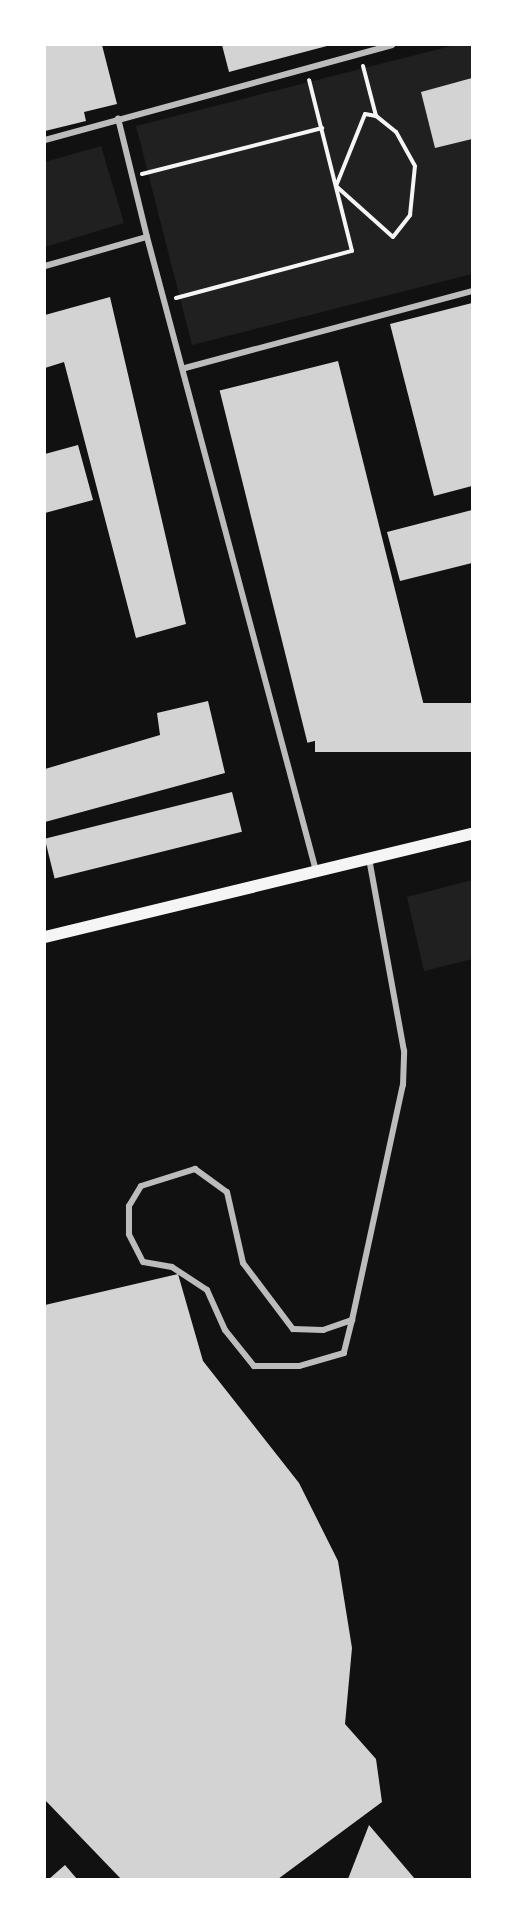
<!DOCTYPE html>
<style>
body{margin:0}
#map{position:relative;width:517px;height:1924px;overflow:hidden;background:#111;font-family:"Public Sans",sans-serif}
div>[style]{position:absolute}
.green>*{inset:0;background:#202020}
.building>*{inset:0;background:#d3d3d3;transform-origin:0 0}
.path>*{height:4px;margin:-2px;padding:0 2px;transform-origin:2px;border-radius:2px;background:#f5f5f5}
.minor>*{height:6px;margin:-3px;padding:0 3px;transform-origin:3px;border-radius:3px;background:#bcbcbc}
.secondary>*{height:12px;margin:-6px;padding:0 6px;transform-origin:6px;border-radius:6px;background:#f5f5f5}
span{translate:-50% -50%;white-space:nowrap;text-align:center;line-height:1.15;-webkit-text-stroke:5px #fff;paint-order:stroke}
.frame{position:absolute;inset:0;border:46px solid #fff;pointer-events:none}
</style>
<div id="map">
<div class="green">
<i style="clip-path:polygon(455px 45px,472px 45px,472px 274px,192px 345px,136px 126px)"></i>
<i style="clip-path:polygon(101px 146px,124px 223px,45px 247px,45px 162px)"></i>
<i style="clip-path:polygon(472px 880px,472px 959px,424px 971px,407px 897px)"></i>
</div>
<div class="building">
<i style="clip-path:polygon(45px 45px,102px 45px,117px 104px,84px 112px,86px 121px,45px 131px)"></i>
<i style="clip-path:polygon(222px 45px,327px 45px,327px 46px,229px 72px)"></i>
<i style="clip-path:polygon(472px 78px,472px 139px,435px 148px,421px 92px)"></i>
<i style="clip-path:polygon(110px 297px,186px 624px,136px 638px,64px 362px,45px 368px,45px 315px)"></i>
<i style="clip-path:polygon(472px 303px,472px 486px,434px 496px,390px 324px)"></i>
<i style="left:338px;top:361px;width:363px;height:122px;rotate:76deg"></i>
<i style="clip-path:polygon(78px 445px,93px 500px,45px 513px,45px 454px)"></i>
<i style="clip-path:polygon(472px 510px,472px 563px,400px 581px,387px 532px)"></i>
<i style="clip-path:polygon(208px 701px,225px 773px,45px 822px,45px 769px,160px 735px,157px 713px)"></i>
<i style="left:472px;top:703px;width:49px;height:157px;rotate:90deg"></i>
<i style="left:232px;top:792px;width:41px;height:193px;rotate:76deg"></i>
<i style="clip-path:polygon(178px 1274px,203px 1361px,299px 1483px,338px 1561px,352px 1648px,345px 1724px,376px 1759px,382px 1802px,278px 1879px,121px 1879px,45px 1800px,45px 1305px)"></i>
<i style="clip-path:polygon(369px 1825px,415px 1879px,348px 1879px)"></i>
<i style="clip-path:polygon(65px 1865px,77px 1879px,49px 1879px)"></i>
</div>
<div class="path">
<i style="left:363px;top:66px;width:52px;rotate:75.4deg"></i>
<i style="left:376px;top:116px;width:11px;rotate:-170deg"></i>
<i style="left:365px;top:114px;width:78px;rotate:111.9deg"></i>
<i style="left:336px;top:186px;width:76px;rotate:41.8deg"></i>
<i style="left:393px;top:237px;width:28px;rotate:-52deg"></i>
<i style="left:410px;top:215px;width:49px;rotate:-84.2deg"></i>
<i style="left:415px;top:166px;width:39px;rotate:-119deg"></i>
<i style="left:396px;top:132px;width:26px;rotate:-141deg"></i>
<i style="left:142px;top:174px;width:186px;rotate:-14.3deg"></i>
<i style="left:176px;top:298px;width:182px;rotate:-15deg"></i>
<i style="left:352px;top:251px;width:176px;rotate:-104.1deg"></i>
</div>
<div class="minor">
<i style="left:45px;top:140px;width:360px;rotate:-15.3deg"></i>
<i style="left:147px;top:237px;width:656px;rotate:75.07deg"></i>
<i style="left:45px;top:266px;width:106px;rotate:-15.9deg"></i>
<i style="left:147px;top:237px;width:122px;rotate:-103.7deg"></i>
<i style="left:185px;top:368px;width:297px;rotate:-15deg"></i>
<i style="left:352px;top:1320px;width:34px;rotate:104deg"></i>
<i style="left:344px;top:1353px;width:47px;rotate:163.9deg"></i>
<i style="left:299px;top:1366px;width:45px;rotate:180deg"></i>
<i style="left:254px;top:1366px;width:46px;rotate:-128.9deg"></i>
<i style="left:225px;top:1330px;width:44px;rotate:-114.2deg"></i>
<i style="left:207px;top:1290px;width:42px;rotate:-146.7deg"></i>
<i style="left:172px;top:1267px;width:29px;rotate:-170deg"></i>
<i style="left:143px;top:1262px;width:31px;rotate:-117deg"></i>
<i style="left:129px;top:1234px;width:28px;rotate:-90deg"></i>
<i style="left:129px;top:1206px;width:23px;rotate:-59deg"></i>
<i style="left:141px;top:1186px;width:57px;rotate:-17.5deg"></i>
<i style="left:195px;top:1169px;width:39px;rotate:36deg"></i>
<i style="left:227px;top:1192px;width:73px;rotate:77.3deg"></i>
<i style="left:243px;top:1263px;width:83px;rotate:52.9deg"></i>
<i style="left:293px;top:1329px;width:30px;rotate:2deg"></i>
<i style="left:323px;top:1330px;width:31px;rotate:-19deg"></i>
<i style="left:352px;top:1320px;width:240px;rotate:-77.8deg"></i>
<i style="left:403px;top:1085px;width:34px;rotate:-88deg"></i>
<i style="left:404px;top:1051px;width:196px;rotate:-100.3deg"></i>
</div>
<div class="secondary">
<i style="left:45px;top:937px;width:439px;rotate:-13.6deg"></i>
</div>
<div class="frame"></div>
</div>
